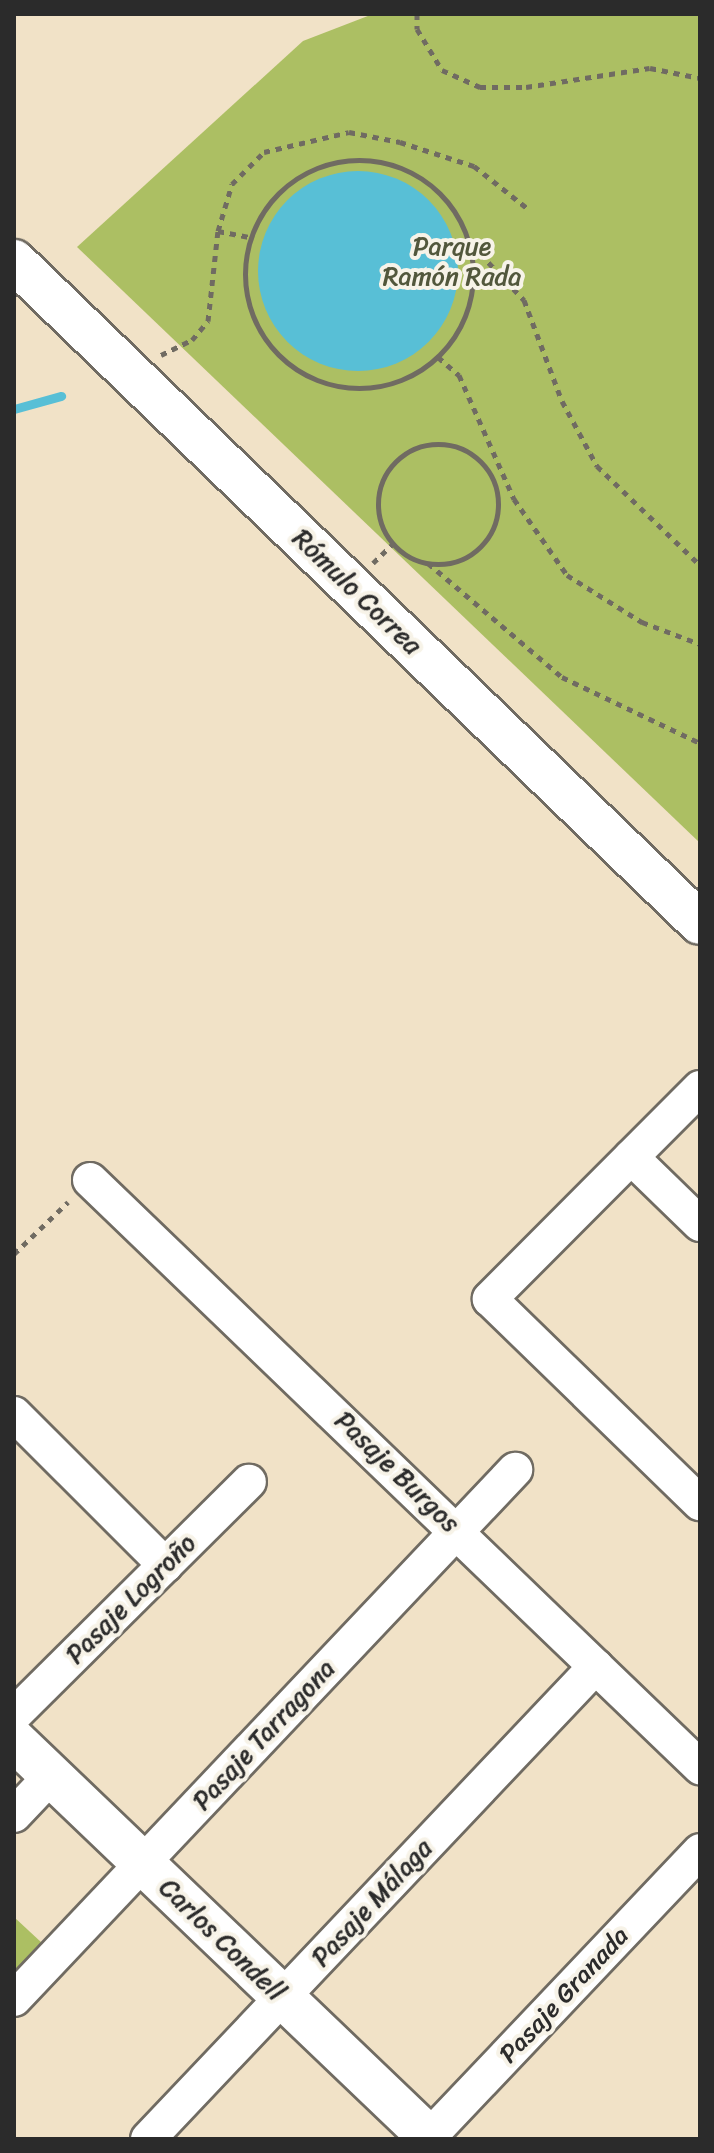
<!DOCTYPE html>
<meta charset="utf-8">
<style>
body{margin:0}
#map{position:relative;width:714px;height:2153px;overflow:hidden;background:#f1e2c7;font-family:Sriracha,sans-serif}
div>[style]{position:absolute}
.green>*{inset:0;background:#acbf63}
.water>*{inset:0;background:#58bfd6}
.round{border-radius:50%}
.stream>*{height:9px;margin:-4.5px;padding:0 4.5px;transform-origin:4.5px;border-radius:4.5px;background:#58bfd6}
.path>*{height:5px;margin-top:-2.5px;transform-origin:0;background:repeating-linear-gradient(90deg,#706b62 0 6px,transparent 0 12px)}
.path>.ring{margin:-2.5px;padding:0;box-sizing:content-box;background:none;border:5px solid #706b62;border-radius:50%}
.roads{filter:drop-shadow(2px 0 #706b62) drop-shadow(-2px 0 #706b62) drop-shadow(0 2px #706b62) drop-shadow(0 -2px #706b62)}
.minor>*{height:34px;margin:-17px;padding:0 17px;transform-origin:17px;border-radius:17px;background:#fff}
.tertiary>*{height:42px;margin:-21px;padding:0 21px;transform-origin:21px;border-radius:21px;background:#fff}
span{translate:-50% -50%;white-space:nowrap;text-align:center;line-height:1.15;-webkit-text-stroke:8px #f7f3e8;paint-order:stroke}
.park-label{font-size:26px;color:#52573c}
.street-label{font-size:26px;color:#2b2b2b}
.frame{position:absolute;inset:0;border:16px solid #2b2b2b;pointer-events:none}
</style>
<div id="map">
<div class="green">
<i style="clip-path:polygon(373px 14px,700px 14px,700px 843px,77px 247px,303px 41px)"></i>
<i style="clip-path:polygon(14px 1917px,42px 1943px,14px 1972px)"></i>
</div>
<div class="water">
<i class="round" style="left:258px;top:171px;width:200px;height:200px"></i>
</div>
<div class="stream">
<i style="left:14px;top:409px;width:49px;rotate:-15.5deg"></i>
</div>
<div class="path">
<i style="left:417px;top:14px;width:15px;rotate:90deg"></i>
<i style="left:417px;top:29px;width:48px;rotate:58.6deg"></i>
<i style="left:442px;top:70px;width:42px;rotate:24.1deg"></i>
<i style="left:480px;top:87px;width:46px"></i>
<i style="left:526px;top:87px;width:125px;rotate:-8.7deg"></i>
<i style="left:650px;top:68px;width:51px;rotate:11.3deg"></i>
<i class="ring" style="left:245px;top:160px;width:223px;height:223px"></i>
<i style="left:218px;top:231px;width:33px;rotate:11deg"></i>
<i style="left:472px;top:245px;width:76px;rotate:46.6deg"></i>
<i style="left:524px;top:300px;width:108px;rotate:69.4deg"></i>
<i style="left:562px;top:401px;width:74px;rotate:61.7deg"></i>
<i style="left:597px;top:466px;width:143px;rotate:43.9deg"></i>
<i style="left:161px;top:355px;width:34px;rotate:-26deg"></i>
<i style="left:192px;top:340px;width:25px;rotate:-50deg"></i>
<i style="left:208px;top:321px;width:91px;rotate:-83.7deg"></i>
<i style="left:218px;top:231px;width:49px;rotate:-73.4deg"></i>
<i style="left:232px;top:184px;width:45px;rotate:-45deg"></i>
<i style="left:264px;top:152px;width:87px;rotate:-13.2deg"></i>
<i style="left:349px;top:132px;width:52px;rotate:11.1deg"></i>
<i style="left:400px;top:142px;width:78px;rotate:18deg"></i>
<i style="left:474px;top:166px;width:68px;rotate:38.4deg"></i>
<i style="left:438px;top:357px;width:28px;rotate:41deg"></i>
<i style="left:459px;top:375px;width:136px;rotate:66.1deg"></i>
<i style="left:514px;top:499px;width:93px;rotate:55.1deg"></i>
<i style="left:567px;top:575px;width:89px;rotate:32.1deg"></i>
<i style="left:642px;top:622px;width:62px;rotate:20.8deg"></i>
<i class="ring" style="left:378px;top:444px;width:115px;height:115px"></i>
<i style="left:373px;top:563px;width:28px;rotate:-44deg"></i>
<i style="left:428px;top:563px;width:176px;rotate:40.4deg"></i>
<i style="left:562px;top:677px;width:153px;rotate:25.6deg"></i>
<i style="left:14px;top:1254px;width:75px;rotate:-43.9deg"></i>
</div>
<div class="roads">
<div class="minor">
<i style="left:700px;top:1088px;width:298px;rotate:134.9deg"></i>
<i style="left:490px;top:1299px;width:293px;rotate:44.2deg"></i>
<i style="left:631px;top:1157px;width:96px;rotate:44.2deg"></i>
<i style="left:90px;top:1180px;width:847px;rotate:43.9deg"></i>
<i style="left:14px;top:1414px;width:214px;rotate:45deg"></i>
<i style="left:14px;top:1715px;width:331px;rotate:-44.8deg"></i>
<i style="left:14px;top:1815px;width:54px;rotate:-46.5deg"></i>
<i style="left:14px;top:1999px;width:729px;rotate:-46.56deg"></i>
<i style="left:148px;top:2139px;width:651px;rotate:-46.55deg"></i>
<i style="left:427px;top:2139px;width:397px;rotate:-46.5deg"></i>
</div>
<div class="tertiary">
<i style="left:14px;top:261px;width:953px;rotate:43.98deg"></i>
<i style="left:14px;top:1740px;width:577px;rotate:43.74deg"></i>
</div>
</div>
<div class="park-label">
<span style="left:452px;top:262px">Parque<br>Ramón Rada</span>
</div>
<div class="street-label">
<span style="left:357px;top:592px;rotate:44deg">Rómulo Correa</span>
<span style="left:397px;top:1472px;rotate:44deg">Pasaje Burgos</span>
<span style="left:131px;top:1599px;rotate:-45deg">Pasaje Logroño</span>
<span style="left:264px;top:1735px;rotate:-47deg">Pasaje Tarragona</span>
<span style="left:372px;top:1903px;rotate:-47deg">Pasaje Málaga</span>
<span style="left:222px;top:1940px;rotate:44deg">Carlos Condell</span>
<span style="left:564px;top:1995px;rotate:-47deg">Pasaje Granada</span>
</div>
<div class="frame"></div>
</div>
